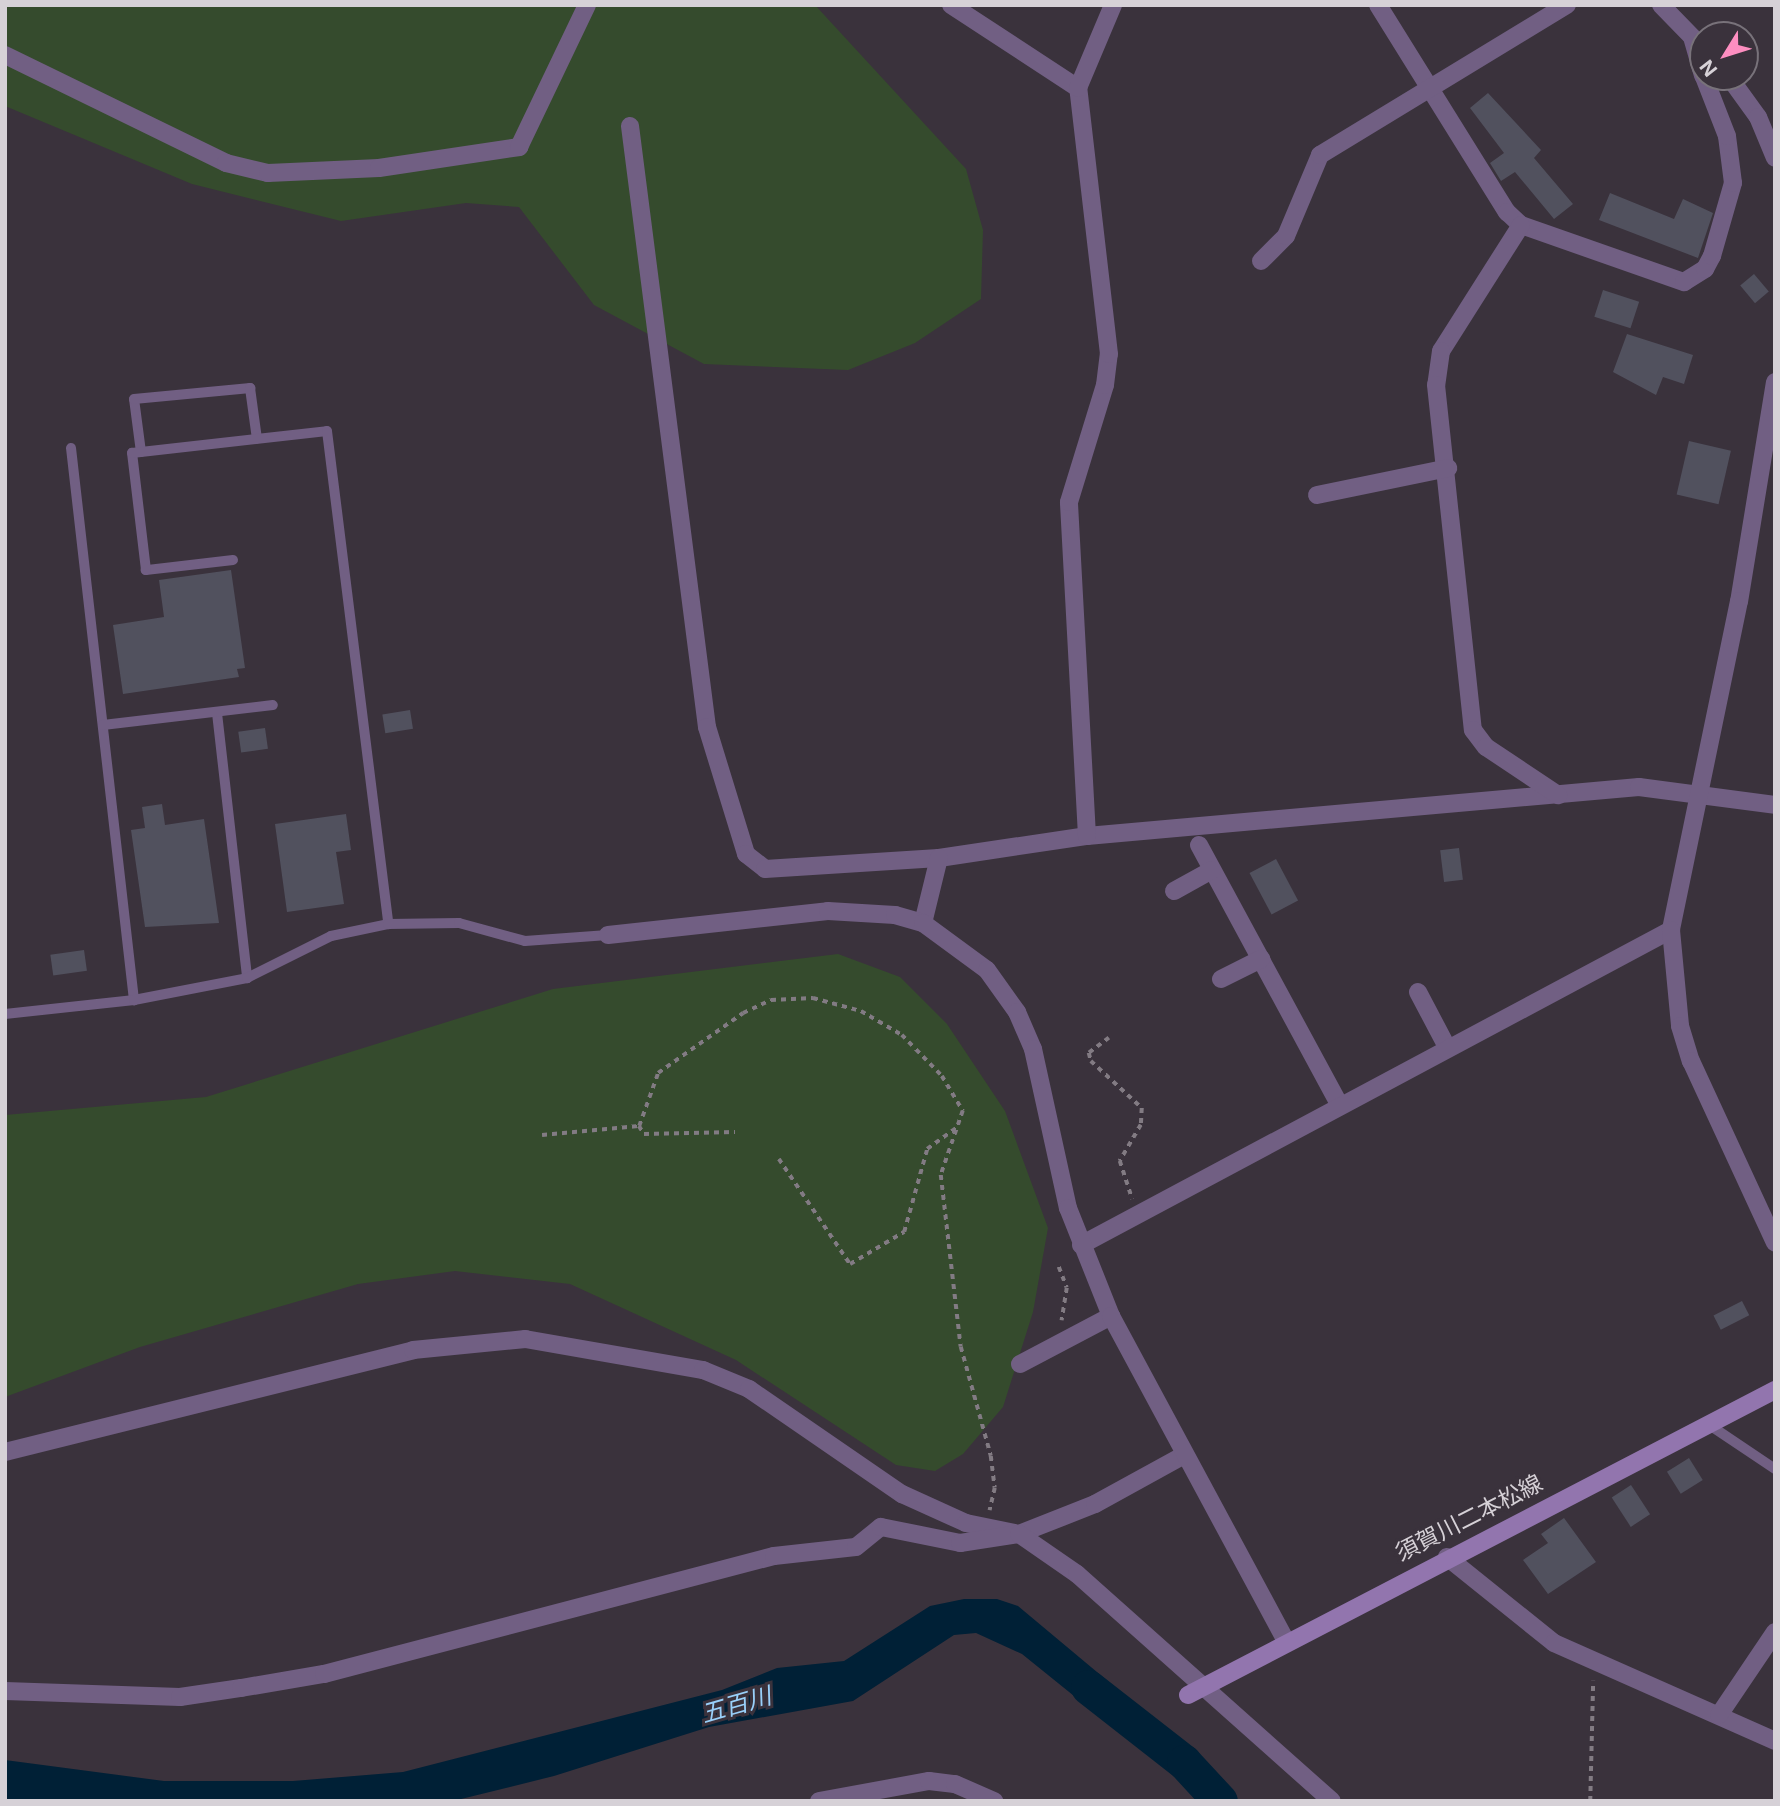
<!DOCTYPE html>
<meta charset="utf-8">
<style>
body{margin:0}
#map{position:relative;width:1780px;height:1806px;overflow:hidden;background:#3a323c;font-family:Inter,"Noto Sans JP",sans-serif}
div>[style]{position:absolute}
.green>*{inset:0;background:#354b2d}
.water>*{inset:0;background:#002036}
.river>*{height:35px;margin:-17.5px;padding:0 17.5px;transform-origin:17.5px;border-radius:17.5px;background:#002036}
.building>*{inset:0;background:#51515e;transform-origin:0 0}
.path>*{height:3.5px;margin-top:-1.75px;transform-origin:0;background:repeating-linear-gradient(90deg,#827b83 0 5px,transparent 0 10px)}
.service>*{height:10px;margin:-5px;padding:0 5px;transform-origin:5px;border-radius:5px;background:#715f83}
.minor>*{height:18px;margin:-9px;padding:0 9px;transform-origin:9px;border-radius:9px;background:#715f83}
.tertiary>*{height:18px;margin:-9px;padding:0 9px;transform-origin:9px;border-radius:9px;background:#715f83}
.secondary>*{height:18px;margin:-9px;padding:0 9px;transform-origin:9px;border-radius:9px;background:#9275ae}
span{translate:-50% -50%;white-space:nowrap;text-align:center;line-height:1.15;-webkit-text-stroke:6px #3a323c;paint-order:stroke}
.street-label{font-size:23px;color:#d6d1d7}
.water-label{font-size:24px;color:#99d0fa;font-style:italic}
.frame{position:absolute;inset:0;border:7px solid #d6d1d7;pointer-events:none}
.north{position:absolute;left:1689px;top:21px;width:70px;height:70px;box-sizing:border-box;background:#3a323c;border:2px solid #78727a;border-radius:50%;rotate:232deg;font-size:19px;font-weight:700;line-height:28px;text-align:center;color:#d6d1d7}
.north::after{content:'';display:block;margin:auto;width:24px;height:32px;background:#fd8ec0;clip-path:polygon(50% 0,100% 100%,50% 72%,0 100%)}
</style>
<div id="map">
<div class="green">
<i style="clip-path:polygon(5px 5px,815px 5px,966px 169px,983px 230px,981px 299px,915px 343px,848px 370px,704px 364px,594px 305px,519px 207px,466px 203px,341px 221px,192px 184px,5px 106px)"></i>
<i style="clip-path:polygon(838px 954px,900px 977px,947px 1024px,1005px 1111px,1048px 1228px,1033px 1312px,1003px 1407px,963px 1454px,935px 1471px,896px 1465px,736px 1360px,570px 1284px,455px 1271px,358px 1284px,140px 1347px,5px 1397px,5px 1115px,206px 1097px,553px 989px)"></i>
</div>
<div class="water">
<i style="clip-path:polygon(964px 1599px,997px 1599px,1018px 1606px,1140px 1708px,1110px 1725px,1022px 1654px,976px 1633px,954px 1635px,853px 1701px,709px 1727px,554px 1776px,453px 1801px,5px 1801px,5px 1760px,164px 1781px,293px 1781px,403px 1772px,722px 1690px,777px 1668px,844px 1661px,930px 1606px)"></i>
</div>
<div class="river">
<i style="left:1088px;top:1687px;width:122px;rotate:38deg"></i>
<i style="left:1184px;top:1762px;width:53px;rotate:47.3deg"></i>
</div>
<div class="building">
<i style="clip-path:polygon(1488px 93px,1541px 150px,1534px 158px,1573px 204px,1554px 219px,1515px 172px,1501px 181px,1490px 163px,1504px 153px,1470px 108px)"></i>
<i style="clip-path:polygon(1610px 193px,1674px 219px,1683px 199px,1713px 213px,1698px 258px,1599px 220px)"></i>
<i style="left:1754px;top:274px;width:23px;height:18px;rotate:50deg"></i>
<i style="left:1603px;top:290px;width:38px;height:28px;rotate:18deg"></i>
<i style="clip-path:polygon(1627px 334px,1693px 355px,1684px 384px,1663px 377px,1656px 395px,1613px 372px)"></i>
<i style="left:1689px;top:441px;width:43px;height:55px;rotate:13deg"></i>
<i style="clip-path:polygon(231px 570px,245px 668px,237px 669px,239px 677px,123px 694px,113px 625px,164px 617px,159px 580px)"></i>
<i style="left:410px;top:710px;width:19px;height:28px;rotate:81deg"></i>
<i style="left:265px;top:728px;width:21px;height:27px;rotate:82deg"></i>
<i style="clip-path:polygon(162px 804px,165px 825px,204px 819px,219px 923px,145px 927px,131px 830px,145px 828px,142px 807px)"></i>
<i style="clip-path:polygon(346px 814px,351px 850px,336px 852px,344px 904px,287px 912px,275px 824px)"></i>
<i style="left:1459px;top:848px;width:32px;height:19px;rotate:83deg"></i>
<i style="left:1276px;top:859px;width:47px;height:30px;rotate:62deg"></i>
<i style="left:84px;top:950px;width:21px;height:34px;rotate:82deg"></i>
<i style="left:1742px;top:1301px;width:16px;height:32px;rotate:63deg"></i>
<i style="left:1689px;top:1458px;width:26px;height:26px;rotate:58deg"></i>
<i style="left:1631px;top:1485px;width:35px;height:23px;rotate:57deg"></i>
<i style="clip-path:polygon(1564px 1518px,1596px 1562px,1548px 1594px,1523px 1560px,1548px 1543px,1541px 1534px)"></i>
</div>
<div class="path">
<i style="left:1109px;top:1038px;width:25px;rotate:143deg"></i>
<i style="left:1089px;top:1053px;width:8px;rotate:76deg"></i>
<i style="left:1091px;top:1061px;width:69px;rotate:42.7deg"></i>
<i style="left:1142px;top:1108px;width:17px;rotate:93deg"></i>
<i style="left:1141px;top:1125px;width:42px;rotate:120.3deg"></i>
<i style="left:1120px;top:1161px;width:40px;rotate:72deg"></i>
<i style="left:639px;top:1126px;width:56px;rotate:-70.3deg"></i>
<i style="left:658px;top:1073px;width:104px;rotate:-35.2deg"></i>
<i style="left:743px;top:1013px;width:31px;rotate:-25deg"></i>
<i style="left:771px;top:1000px;width:42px;rotate:-2.7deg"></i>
<i style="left:813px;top:998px;width:50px;rotate:15.2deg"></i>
<i style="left:861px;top:1011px;width:48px;rotate:30.3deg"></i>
<i style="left:902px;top:1035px;width:57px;rotate:45.7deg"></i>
<i style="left:942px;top:1076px;width:41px;rotate:59deg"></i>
<i style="left:963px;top:1111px;width:68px;rotate:109deg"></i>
<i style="left:941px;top:1175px;width:173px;rotate:83.4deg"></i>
<i style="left:961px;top:1347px;width:113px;rotate:74.6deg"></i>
<i style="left:991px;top:1456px;width:32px;rotate:83deg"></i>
<i style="left:995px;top:1488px;width:23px;rotate:103deg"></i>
<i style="left:542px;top:1135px;width:97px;rotate:-5.3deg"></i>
<i style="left:639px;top:1126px;width:9px;rotate:58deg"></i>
<i style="left:644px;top:1134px;width:91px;rotate:-1.3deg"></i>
<i style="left:779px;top:1159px;width:127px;rotate:55.9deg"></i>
<i style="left:850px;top:1264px;width:63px;rotate:-30.7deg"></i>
<i style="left:904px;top:1232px;width:86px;rotate:-74.5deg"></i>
<i style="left:927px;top:1149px;width:36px;rotate:-36deg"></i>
<i style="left:1059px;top:1267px;width:22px;rotate:69deg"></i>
<i style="left:1067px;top:1288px;width:33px;rotate:99deg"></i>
<i style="left:1590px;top:1801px;width:120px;rotate:-88.6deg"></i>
</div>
<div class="service">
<i style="left:71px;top:448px;width:556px;rotate:83.49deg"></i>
<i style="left:141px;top:452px;width:53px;rotate:-97.5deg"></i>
<i style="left:134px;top:399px;width:117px;rotate:-5.4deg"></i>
<i style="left:250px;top:388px;width:51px;rotate:82.2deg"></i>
<i style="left:233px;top:560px;width:88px;rotate:173.4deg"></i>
<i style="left:146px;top:570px;width:118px;rotate:-96.8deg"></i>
<i style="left:132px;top:453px;width:196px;rotate:-6.4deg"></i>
<i style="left:327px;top:431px;width:497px;rotate:82.9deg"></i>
<i style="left:217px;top:713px;width:267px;rotate:83.5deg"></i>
<i style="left:103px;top:725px;width:171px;rotate:-6.7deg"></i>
<i style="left:5px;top:1014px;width:130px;rotate:-6.2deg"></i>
<i style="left:134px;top:1000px;width:115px;rotate:-11deg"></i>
<i style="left:247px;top:978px;width:94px;rotate:-26.6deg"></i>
<i style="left:331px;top:936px;width:58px;rotate:-11.9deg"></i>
<i style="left:388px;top:924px;width:71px;rotate:-0.8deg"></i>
<i style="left:459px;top:923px;width:68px;rotate:15.3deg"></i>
<i style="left:525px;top:941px;width:83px;rotate:-4.1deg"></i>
<i style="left:1708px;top:1424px;width:81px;rotate:33.9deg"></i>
</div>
<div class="minor">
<i style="left:951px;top:5px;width:152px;rotate:33.2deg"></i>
<i style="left:1378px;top:5px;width:244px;rotate:58.1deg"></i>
<i style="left:1507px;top:212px;width:19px;rotate:43deg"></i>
<i style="left:1521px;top:225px;width:173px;rotate:19.3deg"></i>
<i style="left:1684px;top:282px;width:25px;rotate:-32deg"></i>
<i style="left:1705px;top:269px;width:15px;rotate:-62deg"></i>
<i style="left:1712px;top:256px;width:76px;rotate:-74deg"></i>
<i style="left:1733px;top:183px;width:47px;rotate:-97.3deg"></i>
<i style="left:1727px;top:136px;width:63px;rotate:-111.3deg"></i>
<i style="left:1692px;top:37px;width:40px;rotate:74deg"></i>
<i style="left:5px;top:55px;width:246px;rotate:26deg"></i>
<i style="left:226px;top:163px;width:43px;rotate:13.4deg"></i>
<i style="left:268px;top:173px;width:111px;rotate:-2.6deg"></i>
<i style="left:379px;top:168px;width:142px;rotate:-8.5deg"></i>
<i style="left:519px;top:147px;width:157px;rotate:-64.4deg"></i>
<i style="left:630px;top:126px;width:606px;rotate:82.7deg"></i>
<i style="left:707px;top:727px;width:133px;rotate:72.9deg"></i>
<i style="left:746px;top:854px;width:24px;rotate:38deg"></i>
<i style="left:765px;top:869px;width:174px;rotate:-3.6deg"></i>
<i style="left:939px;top:858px;width:150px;rotate:-8.5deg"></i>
<i style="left:1087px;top:836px;width:554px;rotate:-5.07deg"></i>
<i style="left:1639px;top:787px;width:137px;rotate:7.5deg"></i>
<i style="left:1521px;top:225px;width:149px;rotate:122.4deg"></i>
<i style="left:1441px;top:351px;width:34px;rotate:98deg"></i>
<i style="left:1436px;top:385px;width:347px;rotate:83.9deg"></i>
<i style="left:1473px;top:730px;width:21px;rotate:53deg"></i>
<i style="left:1486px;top:747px;width:87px;rotate:33.7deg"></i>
<i style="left:1261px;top:261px;width:35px;rotate:-45deg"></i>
<i style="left:1286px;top:236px;width:88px;rotate:-67.2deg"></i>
<i style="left:1320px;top:155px;width:289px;rotate:-31.3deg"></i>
<i style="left:1317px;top:495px;width:134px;rotate:-11.6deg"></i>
<i style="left:1087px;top:836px;width:334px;rotate:-93.1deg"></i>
<i style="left:1069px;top:502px;width:122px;rotate:-72.9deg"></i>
<i style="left:1105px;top:385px;width:31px;rotate:-83deg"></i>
<i style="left:1109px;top:354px;width:268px;rotate:-96.6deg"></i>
<i style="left:1078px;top:88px;width:90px;rotate:-67.1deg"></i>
<i style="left:1199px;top:845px;width:294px;rotate:61.6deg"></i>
<i style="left:1174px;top:891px;width:43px;rotate:-28.9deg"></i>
<i style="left:923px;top:923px;width:67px;rotate:-76.2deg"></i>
<i style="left:1221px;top:979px;width:45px;rotate:-26.6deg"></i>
<i style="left:1418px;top:992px;width:62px;rotate:62.2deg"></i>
<i style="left:1081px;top:1245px;width:669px;rotate:-28.1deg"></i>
<i style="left:1020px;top:1364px;width:103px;rotate:-27.8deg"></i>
<i style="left:5px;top:1452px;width:421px;rotate:-14deg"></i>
<i style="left:413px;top:1350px;width:113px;rotate:-5.6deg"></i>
<i style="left:525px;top:1339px;width:181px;rotate:9.9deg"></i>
<i style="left:703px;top:1370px;width:50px;rotate:22.4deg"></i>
<i style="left:749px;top:1389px;width:186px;rotate:34.5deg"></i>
<i style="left:902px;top:1494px;width:70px;rotate:24.4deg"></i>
<i style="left:966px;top:1523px;width:54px;rotate:11.7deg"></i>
<i style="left:1019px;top:1534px;width:82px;rotate:-21.5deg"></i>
<i style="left:1095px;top:1504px;width:102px;rotate:-28.8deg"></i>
<i style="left:1447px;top:1557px;width:137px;rotate:38.8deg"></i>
<i style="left:1554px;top:1643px;width:242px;rotate:23.9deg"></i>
<i style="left:5px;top:1691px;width:175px;rotate:2deg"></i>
<i style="left:180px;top:1697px;width:62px;rotate:-8.4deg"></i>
<i style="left:241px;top:1688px;width:84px;rotate:-9.6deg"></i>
<i style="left:324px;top:1674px;width:465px;rotate:-14.7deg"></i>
<i style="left:774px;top:1556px;width:82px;rotate:-6.3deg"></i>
<i style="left:856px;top:1547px;width:32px;rotate:-39deg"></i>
<i style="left:881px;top:1527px;width:81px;rotate:11.4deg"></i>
<i style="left:960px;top:1543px;width:60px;rotate:-8.7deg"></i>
<i style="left:1019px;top:1534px;width:70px;rotate:34.6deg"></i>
<i style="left:1077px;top:1574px;width:341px;rotate:41.7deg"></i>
<i style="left:1719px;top:1715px;width:100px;rotate:-56deg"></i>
<i style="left:819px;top:1801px;width:112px;rotate:-10.3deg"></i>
<i style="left:929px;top:1781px;width:26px;rotate:7deg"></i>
<i style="left:955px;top:1784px;width:43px;rotate:23.6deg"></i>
</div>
<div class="tertiary">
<i style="left:1661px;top:5px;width:60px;rotate:45.7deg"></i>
<i style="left:1729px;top:77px;width:49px;rotate:54.1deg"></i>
<i style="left:1758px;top:117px;width:44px;rotate:67.5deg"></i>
<i style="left:1775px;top:382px;width:222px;rotate:99.3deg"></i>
<i style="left:1739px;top:601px;width:336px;rotate:101.7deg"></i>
<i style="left:1671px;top:930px;width:96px;rotate:84.6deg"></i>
<i style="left:1680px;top:1026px;width:37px;rotate:73deg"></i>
<i style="left:1691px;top:1061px;width:200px;rotate:65.2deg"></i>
<i style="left:608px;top:935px;width:221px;rotate:-6.2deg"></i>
<i style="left:828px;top:911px;width:67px;rotate:3.4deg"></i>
<i style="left:895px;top:915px;width:29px;rotate:16deg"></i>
<i style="left:923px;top:923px;width:79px;rotate:36.3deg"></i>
<i style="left:987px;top:970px;width:52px;rotate:54.5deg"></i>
<i style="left:1017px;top:1012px;width:40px;rotate:66.6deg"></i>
<i style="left:1033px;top:1049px;width:163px;rotate:77.6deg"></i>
<i style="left:1068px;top:1208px;width:116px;rotate:68.3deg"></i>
<i style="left:1111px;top:1316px;width:369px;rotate:61.7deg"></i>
</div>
<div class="secondary">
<i style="left:1188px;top:1695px;width:662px;rotate:-27.46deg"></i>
</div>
<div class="street-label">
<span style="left:1469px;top:1518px;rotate:-27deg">須賀川二本松線</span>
</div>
<div class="water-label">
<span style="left:736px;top:1705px;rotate:-16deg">五百川</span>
</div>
<div class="frame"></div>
<div class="north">N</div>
</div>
